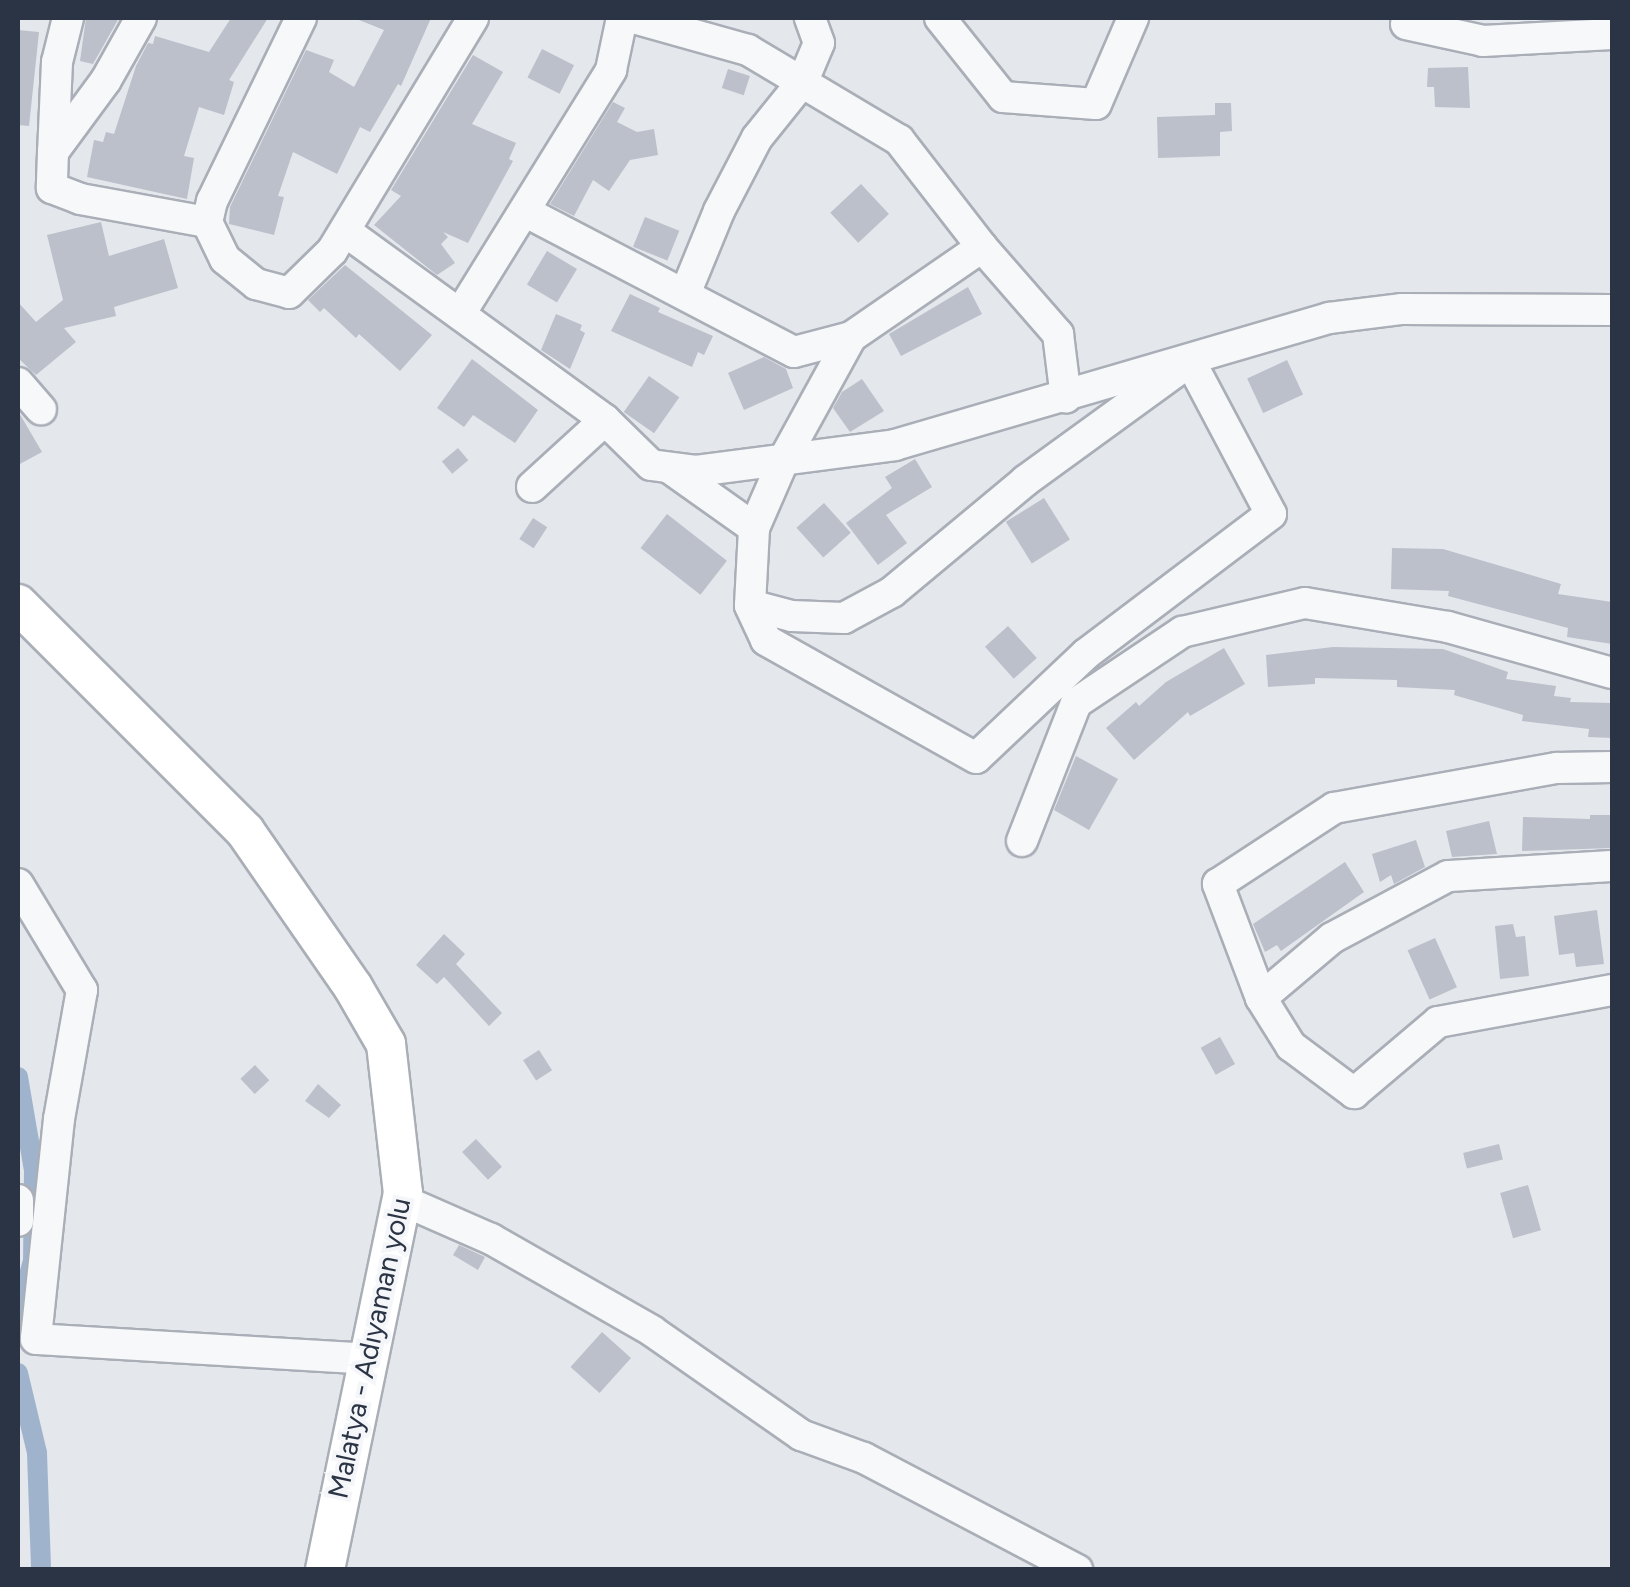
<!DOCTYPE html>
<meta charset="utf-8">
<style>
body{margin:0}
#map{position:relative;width:1630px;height:1587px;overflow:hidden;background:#e4e7ec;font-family:Figtree,sans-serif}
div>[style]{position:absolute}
.canal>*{height:20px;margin:-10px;padding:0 10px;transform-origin:10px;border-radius:10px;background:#9fb4cc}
.building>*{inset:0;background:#bbc0ca;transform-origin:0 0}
.roads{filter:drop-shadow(2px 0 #a9aeb7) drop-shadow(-2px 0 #a9aeb7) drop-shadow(0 2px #a9aeb7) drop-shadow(0 -2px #a9aeb7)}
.minor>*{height:30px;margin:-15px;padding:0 15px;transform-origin:15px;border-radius:15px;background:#f7f8fa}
.major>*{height:38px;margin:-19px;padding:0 19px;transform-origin:19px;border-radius:19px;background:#fff}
span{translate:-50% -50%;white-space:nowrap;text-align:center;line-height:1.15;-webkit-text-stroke:8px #f4f6f9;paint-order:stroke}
.street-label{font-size:28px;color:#2b3445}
.frame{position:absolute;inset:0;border:20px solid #2b3445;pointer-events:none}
</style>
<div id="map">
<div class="canal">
<i style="left:18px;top:1077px;width:95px;rotate:80.3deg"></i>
<i style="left:34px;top:1171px;width:90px;rotate:90.6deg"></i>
<i style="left:33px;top:1261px;width:54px;rotate:106.1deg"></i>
<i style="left:18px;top:1373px;width:82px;rotate:76.6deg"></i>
<i style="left:37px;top:1453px;width:117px;rotate:88deg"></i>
</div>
<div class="building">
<i style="clip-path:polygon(86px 18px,119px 18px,93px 64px,80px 61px)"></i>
<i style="clip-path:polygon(231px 18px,268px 18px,229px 80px,234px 82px,224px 115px,199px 107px,184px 156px,194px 158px,187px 199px,87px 177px,94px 140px,103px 142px,106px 132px,114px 134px,136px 66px,148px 43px,153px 44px,155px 36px,209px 52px)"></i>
<i style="clip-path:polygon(354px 18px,431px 18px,401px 86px,398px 84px,370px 132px,360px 127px,337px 174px,293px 152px,278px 196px,284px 197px,274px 235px,229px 224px,230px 207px,306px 50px,334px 60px,329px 72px,354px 87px,384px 30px)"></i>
<i style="clip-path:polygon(18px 30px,39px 32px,29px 126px,18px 125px)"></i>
<i style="left:542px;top:49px;width:36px;height:32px;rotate:27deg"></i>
<i style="clip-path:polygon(473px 55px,503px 72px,472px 124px,516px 143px,509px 159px,513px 161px,468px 243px,443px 232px,448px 237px,441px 244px,455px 263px,437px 275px,374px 225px,401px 196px,391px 190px)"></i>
<i style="clip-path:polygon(1468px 67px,1470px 108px,1435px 107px,1434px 87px,1427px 87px,1428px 68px)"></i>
<i style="left:728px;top:69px;width:23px;height:20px;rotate:18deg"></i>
<i style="clip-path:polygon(613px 102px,625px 108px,617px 122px,637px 132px,654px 129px,658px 155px,630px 160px,609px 191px,593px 180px,574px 216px,550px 204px)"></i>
<i style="clip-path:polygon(1215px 103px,1231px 103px,1232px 131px,1220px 132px,1220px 156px,1158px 158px,1157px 117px,1215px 115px)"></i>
<i style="left:861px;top:184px;width:41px;height:42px;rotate:47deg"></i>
<i style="left:645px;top:217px;width:37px;height:32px;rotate:22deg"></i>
<i style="clip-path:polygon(101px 222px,109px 256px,164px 239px,178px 288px,114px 307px,116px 316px,64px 328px,76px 342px,36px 375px,18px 358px,18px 302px,36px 322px,63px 300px,47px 235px)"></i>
<i style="left:547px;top:251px;width:35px;height:39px;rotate:31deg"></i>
<i style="clip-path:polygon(345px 265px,432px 335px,400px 371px,359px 334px,356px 338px,324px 308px,320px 312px,308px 300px)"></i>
<i style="clip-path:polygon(968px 287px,982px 314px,901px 356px,889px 334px)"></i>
<i style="clip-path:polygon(630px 294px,660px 308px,658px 312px,713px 336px,704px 355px,698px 352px,692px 367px,611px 331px)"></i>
<i style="clip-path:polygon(556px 314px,582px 325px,580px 330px,585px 333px,570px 369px,541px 350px)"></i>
<i style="clip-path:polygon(764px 357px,786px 369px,793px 388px,744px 410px,728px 373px)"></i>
<i style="clip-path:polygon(472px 359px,538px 410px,515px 443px,473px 415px,464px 427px,437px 408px)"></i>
<i style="left:1287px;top:360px;width:38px;height:44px;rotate:65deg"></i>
<i style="left:649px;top:376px;width:37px;height:44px;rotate:35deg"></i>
<i style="clip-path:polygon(862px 379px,884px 411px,850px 432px,833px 408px,842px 392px)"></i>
<i style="clip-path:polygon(18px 411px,42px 452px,18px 465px)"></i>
<i style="left:458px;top:448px;width:16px;height:21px;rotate:50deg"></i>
<i style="clip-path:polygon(915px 459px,932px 487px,886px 515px,907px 543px,878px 565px,846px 523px,892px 488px,885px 477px)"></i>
<i style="left:1044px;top:498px;width:49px;height:45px;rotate:58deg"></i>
<i style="left:824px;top:503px;width:40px;height:37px;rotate:48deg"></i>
<i style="left:667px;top:514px;width:76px;height:43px;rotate:38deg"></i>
<i style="left:533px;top:518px;width:17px;height:25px;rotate:33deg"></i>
<i style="clip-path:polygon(1392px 548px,1443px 549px,1561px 584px,1558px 594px,1612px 602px,1612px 644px,1567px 637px,1568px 628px,1448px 596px,1449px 591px,1391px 589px)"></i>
<i style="left:1008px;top:626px;width:43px;height:31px;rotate:48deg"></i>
<i style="clip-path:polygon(1333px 647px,1443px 649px,1508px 672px,1506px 679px,1556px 686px,1554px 696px,1571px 698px,1570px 702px,1612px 703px,1612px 738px,1588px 737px,1589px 729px,1522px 721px,1523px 715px,1454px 695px,1455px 690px,1397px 687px,1397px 680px,1315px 678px,1315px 684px,1268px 687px,1266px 655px)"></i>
<i style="clip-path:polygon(1224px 648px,1245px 684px,1190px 716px,1188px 712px,1134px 760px,1106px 728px,1136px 702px,1139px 706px,1166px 682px)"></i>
<i style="clip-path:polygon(1076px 756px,1118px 779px,1089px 830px,1054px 810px)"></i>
<i style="clip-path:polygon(1590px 815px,1612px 815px,1612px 848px,1522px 851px,1523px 817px,1590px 819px)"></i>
<i style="clip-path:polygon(1489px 821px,1497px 854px,1452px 857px,1446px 831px)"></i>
<i style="clip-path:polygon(1416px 840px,1425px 867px,1394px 884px,1391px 875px,1380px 882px,1372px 854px)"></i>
<i style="clip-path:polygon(1345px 862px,1364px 892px,1281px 951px,1277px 945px,1265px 952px,1253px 924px)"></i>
<i style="clip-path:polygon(1597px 910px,1604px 964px,1576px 967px,1574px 953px,1559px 955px,1554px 916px)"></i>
<i style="clip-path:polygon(1513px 924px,1516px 937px,1525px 936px,1529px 976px,1500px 979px,1495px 926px)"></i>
<i style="clip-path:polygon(444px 934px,465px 954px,456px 964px,502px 1013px,489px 1026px,444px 977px,437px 984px,416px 965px)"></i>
<i style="left:1435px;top:938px;width:54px;height:30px;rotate:66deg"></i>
<i style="left:1220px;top:1037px;width:31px;height:22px;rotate:61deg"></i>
<i style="left:539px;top:1050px;width:24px;height:19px;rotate:57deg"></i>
<i style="left:255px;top:1065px;width:21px;height:20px;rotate:47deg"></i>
<i style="clip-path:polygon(318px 1084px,341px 1105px,329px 1118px,305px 1101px)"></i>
<i style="left:476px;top:1139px;width:38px;height:19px;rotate:47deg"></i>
<i style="left:1499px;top:1144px;width:16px;height:37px;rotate:76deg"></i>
<i style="left:1528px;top:1185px;width:47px;height:29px;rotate:74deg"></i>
<i style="clip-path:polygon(459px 1245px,485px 1257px,478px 1270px,453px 1255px)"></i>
<i style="left:602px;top:1332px;width:39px;height:47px;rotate:42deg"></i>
</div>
<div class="roads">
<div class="minor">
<i style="left:68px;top:18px;width:45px;rotate:104deg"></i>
<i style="left:57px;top:62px;width:90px;rotate:92.5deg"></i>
<i style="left:53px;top:152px;width:89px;rotate:-53.6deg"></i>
<i style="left:106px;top:80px;width:71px;rotate:-60.6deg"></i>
<i style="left:301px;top:18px;width:203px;rotate:115.9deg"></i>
<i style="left:212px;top:201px;width:22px;rotate:103deg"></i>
<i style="left:207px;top:222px;width:41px;rotate:64.1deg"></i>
<i style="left:225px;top:259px;width:40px;rotate:39deg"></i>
<i style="left:256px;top:284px;width:34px;rotate:15deg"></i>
<i style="left:289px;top:293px;width:60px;rotate:-44.3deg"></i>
<i style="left:332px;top:251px;width:272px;rotate:-58.8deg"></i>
<i style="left:634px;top:18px;width:118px;rotate:15.7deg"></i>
<i style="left:748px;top:50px;width:176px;rotate:30.8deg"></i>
<i style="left:899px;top:140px;width:135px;rotate:52.2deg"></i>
<i style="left:982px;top:247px;width:116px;rotate:48.9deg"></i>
<i style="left:1058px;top:334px;width:64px;rotate:82.9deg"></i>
<i style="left:940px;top:18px;width:101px;rotate:51.4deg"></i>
<i style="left:1003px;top:97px;width:93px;rotate:4.3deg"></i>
<i style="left:1096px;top:104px;width:94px;rotate:-66.7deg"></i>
<i style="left:1406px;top:24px;width:79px;rotate:12.4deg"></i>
<i style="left:1483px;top:41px;width:129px;rotate:-3.1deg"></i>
<i style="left:53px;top:152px;width:36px;rotate:92deg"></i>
<i style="left:52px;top:188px;width:30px;rotate:21deg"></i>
<i style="left:80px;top:199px;width:129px;rotate:10.3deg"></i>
<i style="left:526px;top:212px;width:302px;rotate:27.6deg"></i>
<i style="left:794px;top:352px;width:59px;rotate:-14.7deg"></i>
<i style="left:851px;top:337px;width:159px;rotate:-34.5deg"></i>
<i style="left:345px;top:231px;width:321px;rotate:36deg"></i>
<i style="left:605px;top:420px;width:99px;rotate:137.5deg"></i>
<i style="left:685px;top:294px;width:90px;rotate:-67.7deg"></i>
<i style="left:719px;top:211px;width:82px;rotate:-62.5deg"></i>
<i style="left:757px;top:138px;width:73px;rotate:-51.1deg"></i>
<i style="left:803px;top:81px;width:41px;rotate:-67.2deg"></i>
<i style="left:819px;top:43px;width:27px;rotate:-110deg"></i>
<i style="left:460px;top:314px;width:287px;rotate:-58.2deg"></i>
<i style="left:611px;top:70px;width:53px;rotate:-78.1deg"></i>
<i style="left:18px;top:383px;width:35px;rotate:49deg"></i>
<i style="left:605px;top:420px;width:64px;rotate:44.4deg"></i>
<i style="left:651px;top:465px;width:45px;rotate:7.6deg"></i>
<i style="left:696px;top:471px;width:201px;rotate:-7.4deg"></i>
<i style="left:895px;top:445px;width:452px;rotate:-16.3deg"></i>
<i style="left:1329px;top:318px;width:74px;rotate:-7deg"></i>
<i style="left:1402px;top:309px;width:210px;rotate:0.3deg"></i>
<i style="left:671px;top:469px;width:102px;rotate:35.4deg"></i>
<i style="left:750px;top:605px;width:43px;rotate:14.7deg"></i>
<i style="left:792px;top:616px;width:52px;rotate:2.2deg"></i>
<i style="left:844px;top:618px;width:55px;rotate:-28.4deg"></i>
<i style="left:892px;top:592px;width:173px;rotate:-39.8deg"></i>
<i style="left:1025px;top:481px;width:204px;rotate:-36deg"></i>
<i style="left:1190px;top:361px;width:173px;rotate:62.1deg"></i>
<i style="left:1271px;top:514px;width:232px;rotate:142.9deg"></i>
<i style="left:1086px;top:654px;width:151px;rotate:136.6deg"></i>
<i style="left:976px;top:758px;width:241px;rotate:-150.7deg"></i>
<i style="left:766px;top:640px;width:38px;rotate:-115deg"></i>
<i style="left:750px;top:605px;width:77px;rotate:-87deg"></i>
<i style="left:754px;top:528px;width:75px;rotate:-66.5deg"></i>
<i style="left:784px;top:459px;width:139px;rotate:-61.2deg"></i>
<i style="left:1022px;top:841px;width:148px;rotate:-68.6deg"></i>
<i style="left:1076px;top:703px;width:128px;rotate:-33.8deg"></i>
<i style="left:1182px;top:632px;width:126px;rotate:-13.3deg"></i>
<i style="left:1305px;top:603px;width:145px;rotate:9.5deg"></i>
<i style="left:1448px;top:627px;width:170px;rotate:15.7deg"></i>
<i style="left:1612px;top:866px;width:164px;rotate:176.5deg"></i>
<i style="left:1448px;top:876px;width:132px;rotate:151.9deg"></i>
<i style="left:1332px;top:938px;width:93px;rotate:139.8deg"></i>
<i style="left:1261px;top:998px;width:57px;rotate:58deg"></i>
<i style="left:1291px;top:1046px;width:79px;rotate:36.7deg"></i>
<i style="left:1354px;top:1093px;width:110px;rotate:-40.2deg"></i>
<i style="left:1438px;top:1022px;width:177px;rotate:-10.4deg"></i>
<i style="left:18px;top:884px;width:124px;rotate:58.9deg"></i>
<i style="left:82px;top:990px;width:131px;rotate:100.1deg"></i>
<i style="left:59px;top:1119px;width:221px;rotate:96deg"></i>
<i style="left:36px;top:1339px;width:334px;rotate:3.4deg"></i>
<i style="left:1261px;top:998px;width:122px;rotate:-110.7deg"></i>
<i style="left:1218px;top:884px;width:139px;rotate:-33.2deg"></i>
<i style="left:1334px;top:808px;width:227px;rotate:-10.2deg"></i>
<i style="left:1557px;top:768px;width:55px;rotate:-1deg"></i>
<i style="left:18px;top:1200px;width:21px;rotate:90deg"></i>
<i style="left:402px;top:1200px;width:97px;rotate:23.7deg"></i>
<i style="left:491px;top:1239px;width:185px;rotate:29.7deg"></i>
<i style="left:652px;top:1331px;width:182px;rotate:34.9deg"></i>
<i style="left:801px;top:1435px;width:67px;rotate:20.1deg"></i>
<i style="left:864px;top:1458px;width:241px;rotate:27.7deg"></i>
</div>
<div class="major">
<i style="left:18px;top:604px;width:321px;rotate:45deg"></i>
<i style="left:245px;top:831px;width:190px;rotate:55.3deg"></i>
<i style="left:353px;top:987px;width:66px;rotate:59.9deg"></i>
<i style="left:386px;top:1044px;width:150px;rotate:83.5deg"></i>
<i style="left:403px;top:1193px;width:385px;rotate:101.7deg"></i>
</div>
</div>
<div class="street-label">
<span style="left:369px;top:1348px;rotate:-78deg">Malatya - Adıyaman yolu</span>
</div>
<div class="frame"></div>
</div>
